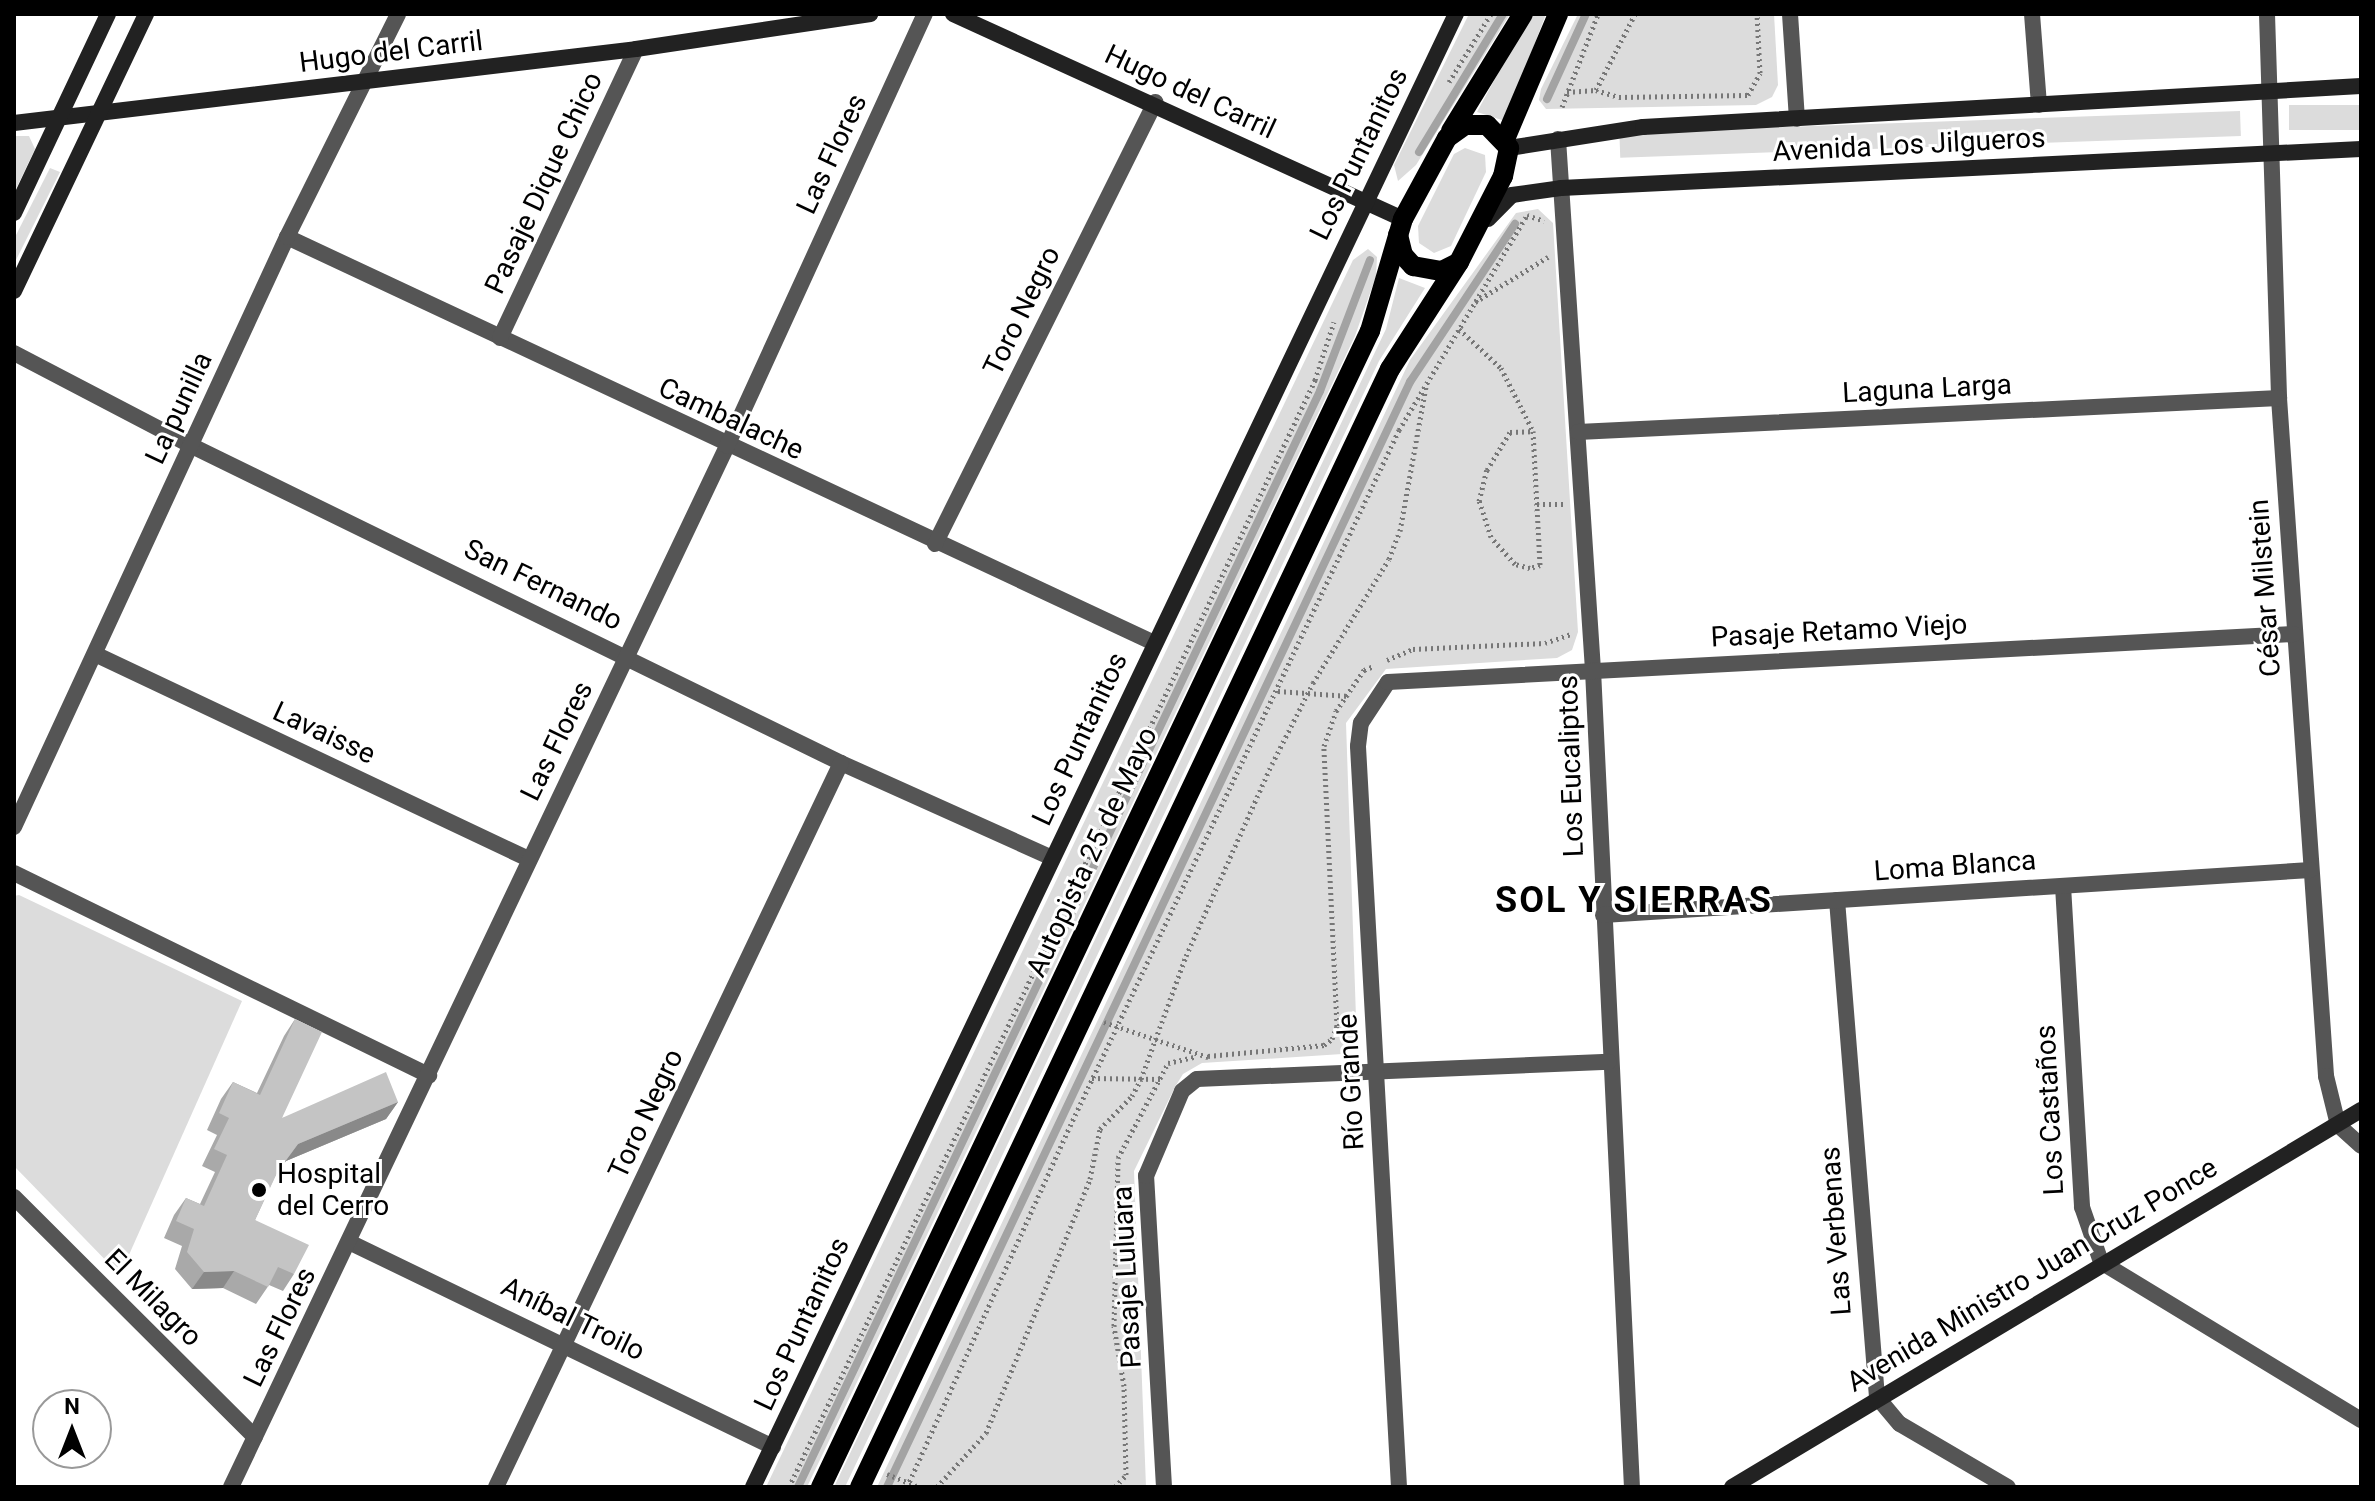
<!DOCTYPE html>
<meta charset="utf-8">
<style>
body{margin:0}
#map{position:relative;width:2375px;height:1501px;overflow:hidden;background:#fff;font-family:Roboto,sans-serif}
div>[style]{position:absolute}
.green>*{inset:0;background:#dcdcdc;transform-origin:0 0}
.stream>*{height:8px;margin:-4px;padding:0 4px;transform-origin:4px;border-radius:4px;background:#a3a3a3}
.path>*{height:5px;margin-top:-2.5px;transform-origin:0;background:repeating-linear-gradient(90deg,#777 0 2px,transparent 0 6px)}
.street>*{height:16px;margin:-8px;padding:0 8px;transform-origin:8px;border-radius:8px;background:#555}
.secondary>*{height:16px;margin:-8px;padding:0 8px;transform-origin:8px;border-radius:8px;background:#222}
.primary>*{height:20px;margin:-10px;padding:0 10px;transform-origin:10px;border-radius:10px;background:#000}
.wall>*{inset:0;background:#a9a9a9}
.shaded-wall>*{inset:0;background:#898989}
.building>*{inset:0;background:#c4c4c4}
.dots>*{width:22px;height:22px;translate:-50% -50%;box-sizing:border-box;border:4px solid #fff;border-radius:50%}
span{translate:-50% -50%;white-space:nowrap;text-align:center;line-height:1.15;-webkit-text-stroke:6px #fff;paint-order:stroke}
.street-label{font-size:28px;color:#000}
.poi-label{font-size:28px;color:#000}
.left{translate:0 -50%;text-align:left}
.district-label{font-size:36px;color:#000;font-weight:700;letter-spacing:2px}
.frame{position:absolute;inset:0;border:16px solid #000;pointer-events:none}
.north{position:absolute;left:32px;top:1389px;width:80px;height:80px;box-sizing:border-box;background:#fff;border:2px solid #999;border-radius:50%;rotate:0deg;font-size:22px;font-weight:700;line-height:32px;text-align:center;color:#000}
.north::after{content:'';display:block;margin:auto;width:28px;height:36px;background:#000;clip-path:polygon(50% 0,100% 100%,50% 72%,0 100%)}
</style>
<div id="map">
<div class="green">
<i style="clip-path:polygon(1469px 14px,1510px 14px,1416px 165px,1398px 181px,1394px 165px)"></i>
<i style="clip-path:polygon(1530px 14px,1546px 14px,1505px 121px,1477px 112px)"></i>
<i style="clip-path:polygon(1578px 14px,1774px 14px,1778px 85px,1772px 97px,1756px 105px,1546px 109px,1539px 100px,1541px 89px)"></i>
<i style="left:2361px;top:105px;width:25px;height:72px;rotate:90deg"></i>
<i style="left:2240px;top:111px;width:25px;height:621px;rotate:88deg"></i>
<i style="clip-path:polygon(14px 136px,29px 136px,35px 149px,14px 193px)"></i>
<i style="clip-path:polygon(1465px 148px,1485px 155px,1486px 172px,1451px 246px,1434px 253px,1419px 243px,1418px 226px,1454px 154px)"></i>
<i style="clip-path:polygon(50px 168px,60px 172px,14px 264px,14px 239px)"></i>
<i style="clip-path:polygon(1538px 209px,1553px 223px,1578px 632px,1572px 650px,1557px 658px,1386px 669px,1346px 723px,1357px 1047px,1342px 1054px,1202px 1063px,1183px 1074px,1175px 1087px,1134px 1171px,1146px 1487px,877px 1487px,1410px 360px,1516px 213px)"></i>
<i style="clip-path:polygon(1368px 249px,1377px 257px,1376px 276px,1355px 336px,807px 1487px,766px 1487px,1353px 260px)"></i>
<i style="clip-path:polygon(1399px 278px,1425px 288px,1379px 361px,845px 1487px,834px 1487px,1386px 329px)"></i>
<i style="clip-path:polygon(19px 895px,242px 1001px,120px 1275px,14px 1166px,14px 896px)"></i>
</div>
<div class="stream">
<i style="left:1547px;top:99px;width:94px;rotate:-65.4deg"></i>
<i style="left:1419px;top:152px;width:162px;rotate:-58.7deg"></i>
<i style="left:798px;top:1487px;width:1214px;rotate:-64.53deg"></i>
<i style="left:1320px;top:391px;width:140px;rotate:-69.1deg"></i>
<i style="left:887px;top:1487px;width:1223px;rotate:-64.67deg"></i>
<i style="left:1410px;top:382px;width:190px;rotate:-56.4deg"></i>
</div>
<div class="path">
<i style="left:1449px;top:82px;width:80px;rotate:-58.3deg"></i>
<i style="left:1596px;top:90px;width:24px;rotate:17deg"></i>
<i style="left:1619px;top:97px;width:129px;rotate:-0.9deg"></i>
<i style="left:1748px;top:95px;width:25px;rotate:-61deg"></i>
<i style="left:1760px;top:73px;width:59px;rotate:-92.9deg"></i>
<i style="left:1567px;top:92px;width:29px;rotate:-4deg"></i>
<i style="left:1596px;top:90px;width:85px;rotate:-62.8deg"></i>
<i style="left:1562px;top:107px;width:100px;rotate:-68.8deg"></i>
<i style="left:1475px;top:302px;width:86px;rotate:-31.7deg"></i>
<i style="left:1459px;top:329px;width:57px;rotate:42.9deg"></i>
<i style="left:1501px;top:368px;width:71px;rotate:63.1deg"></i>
<i style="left:1533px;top:431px;width:134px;rotate:87deg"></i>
<i style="left:1540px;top:565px;width:10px;rotate:163deg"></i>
<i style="left:1530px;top:568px;width:16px;rotate:-165deg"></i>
<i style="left:1515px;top:564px;width:36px;rotate:-132deg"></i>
<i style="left:1491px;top:537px;width:38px;rotate:-108deg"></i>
<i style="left:1479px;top:501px;width:32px;rotate:-76deg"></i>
<i style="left:1487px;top:470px;width:44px;rotate:-58.8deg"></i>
<i style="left:1510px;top:432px;width:23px;rotate:-2deg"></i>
<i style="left:1537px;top:504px;width:26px"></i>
<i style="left:1387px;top:660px;width:28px;rotate:-23deg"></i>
<i style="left:1413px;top:649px;width:132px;rotate:-2.6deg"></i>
<i style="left:1545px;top:643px;width:28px;rotate:-19deg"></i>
<i style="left:1278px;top:691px;width:71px;rotate:4deg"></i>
<i style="left:1104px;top:1022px;width:110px;rotate:18.6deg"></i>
<i style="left:1208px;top:1056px;width:117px;rotate:-5.4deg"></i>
<i style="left:1324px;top:1045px;width:10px;rotate:-37deg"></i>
<i style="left:1332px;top:1039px;width:14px;rotate:-69deg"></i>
<i style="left:1337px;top:1026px;width:280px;rotate:-92.7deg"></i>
<i style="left:1324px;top:746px;width:37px;rotate:-71deg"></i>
<i style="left:1336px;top:711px;width:50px;rotate:-55.7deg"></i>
<i style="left:1364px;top:670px;width:11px;rotate:-22deg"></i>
<i style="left:1092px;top:1078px;width:68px;rotate:0.8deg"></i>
<i style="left:887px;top:1474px;width:35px;rotate:22deg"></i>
<i style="left:789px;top:1487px;width:1226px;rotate:-64.58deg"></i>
<i style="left:1315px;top:380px;width:61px;rotate:-71.9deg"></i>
<i style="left:907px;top:1487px;width:396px;rotate:-65.7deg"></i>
<i style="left:1070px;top:1126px;width:770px;rotate:-64.7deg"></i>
<i style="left:1399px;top:430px;width:250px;rotate:-59.2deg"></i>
<i style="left:1527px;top:215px;width:18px;rotate:19deg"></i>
<i style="left:937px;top:1487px;width:73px;rotate:-47.8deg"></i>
<i style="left:986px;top:1433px;width:274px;rotate:-67.7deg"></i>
<i style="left:1090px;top:1179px;width:51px;rotate:-78.7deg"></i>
<i style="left:1100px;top:1129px;width:46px;rotate:-45.9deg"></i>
<i style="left:1132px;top:1096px;width:19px;rotate:-62deg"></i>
<i style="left:1141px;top:1079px;width:131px;rotate:-69.9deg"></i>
<i style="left:1186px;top:956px;width:210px;rotate:-65.9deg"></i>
<i style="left:1272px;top:764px;width:91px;rotate:-63.2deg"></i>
<i style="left:1313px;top:683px;width:145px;rotate:-58.5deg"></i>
<i style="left:1389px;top:559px;width:30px;rotate:-69deg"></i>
<i style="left:1400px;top:531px;width:147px;rotate:-79.8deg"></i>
<i style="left:1115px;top:1487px;width:16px;rotate:-47deg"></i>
<i style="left:1126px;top:1475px;width:89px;rotate:-91.3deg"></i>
<i style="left:1124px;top:1386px;width:61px;rotate:-99.5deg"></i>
<i style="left:1114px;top:1326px;width:168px;rotate:-88.6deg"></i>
<i style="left:1118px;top:1158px;width:107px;rotate:-62.2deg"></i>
<i style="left:1168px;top:1063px;width:27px;rotate:-13deg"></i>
</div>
<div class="street">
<i style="left:1790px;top:14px;width:105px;rotate:86.2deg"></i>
<i style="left:2032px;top:14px;width:91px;rotate:85.6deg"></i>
<i style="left:2267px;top:14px;width:384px;rotate:88.2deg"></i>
<i style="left:2279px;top:398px;width:680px;rotate:86.03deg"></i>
<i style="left:2326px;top:1076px;width:50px;rotate:76.2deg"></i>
<i style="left:2338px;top:1125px;width:31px;rotate:42deg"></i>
<i style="left:1558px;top:139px;width:532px;rotate:86.23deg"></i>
<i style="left:1593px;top:670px;width:818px;rotate:87.27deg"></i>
<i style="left:287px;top:237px;width:957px;rotate:25.09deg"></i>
<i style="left:500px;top:338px;width:319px;rotate:-64.8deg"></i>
<i style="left:14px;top:353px;width:199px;rotate:27.6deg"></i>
<i style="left:190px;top:445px;width:725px;rotate:26.03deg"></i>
<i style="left:841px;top:763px;width:231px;rotate:24.2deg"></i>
<i style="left:1578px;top:432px;width:702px;rotate:-2.78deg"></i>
<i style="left:935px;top:544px;width:494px;rotate:-63.5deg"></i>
<i style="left:97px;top:655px;width:478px;rotate:25.3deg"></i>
<i style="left:14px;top:827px;width:650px;rotate:-65.17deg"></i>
<i style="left:287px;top:237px;width:249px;rotate:-63.5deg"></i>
<i style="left:14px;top:873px;width:462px;rotate:26deg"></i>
<i style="left:2063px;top:886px;width:322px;rotate:86.6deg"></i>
<i style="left:2082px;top:1207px;width:58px;rotate:70.9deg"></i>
<i style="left:2101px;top:1262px;width:304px;rotate:31.3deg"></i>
<i style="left:1837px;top:900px;width:499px;rotate:85.4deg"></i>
<i style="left:1877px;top:1397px;width:35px;rotate:50deg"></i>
<i style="left:1900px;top:1424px;width:125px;rotate:30.3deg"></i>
<i style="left:1603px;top:915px;width:709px;rotate:-3.64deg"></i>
<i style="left:14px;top:1197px;width:340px;rotate:44.9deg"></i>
<i style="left:349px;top:1242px;width:471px;rotate:25.8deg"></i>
<i style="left:231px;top:1487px;width:1153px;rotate:-64.52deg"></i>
<i style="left:727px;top:446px;width:475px;rotate:-65.4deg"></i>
<i style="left:496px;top:1487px;width:802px;rotate:-64.52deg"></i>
<i style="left:1164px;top:1487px;width:312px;rotate:-93.3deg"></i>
<i style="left:1146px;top:1176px;width:92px;rotate:-67deg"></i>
<i style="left:1182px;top:1091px;width:19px;rotate:-39deg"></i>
<i style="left:1197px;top:1079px;width:412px;rotate:-2.4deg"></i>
<i style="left:1399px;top:1487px;width:742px;rotate:-93.17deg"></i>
<i style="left:1358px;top:746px;width:23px;rotate:-83deg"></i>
<i style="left:1361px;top:723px;width:49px;rotate:-56.6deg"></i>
<i style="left:1388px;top:682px;width:907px;rotate:-3.03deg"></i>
</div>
<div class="secondary">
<i style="left:953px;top:14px;width:494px;rotate:24.5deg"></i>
<i style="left:14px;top:123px;width:626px;rotate:-6.78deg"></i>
<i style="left:636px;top:49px;width:237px;rotate:-8.5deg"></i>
<i style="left:1509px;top:148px;width:136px;rotate:-8.9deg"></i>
<i style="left:1643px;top:127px;width:719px;rotate:-3.27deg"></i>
<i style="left:14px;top:213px;width:220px;rotate:-64.7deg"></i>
<i style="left:1488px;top:219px;width:34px;rotate:-45deg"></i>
<i style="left:1512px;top:195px;width:49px;rotate:-8.1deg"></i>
<i style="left:1561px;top:188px;width:801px;rotate:-2.79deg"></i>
<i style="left:14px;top:291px;width:307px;rotate:-64.5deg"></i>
<i style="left:753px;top:1487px;width:1632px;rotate:-64.49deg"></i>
<i style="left:1732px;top:1487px;width:733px;rotate:-30.94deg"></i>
</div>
<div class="primary">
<i style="left:1451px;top:131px;width:137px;rotate:-58.4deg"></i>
<i style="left:1505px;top:139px;width:136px;rotate:-67deg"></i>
<i style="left:1398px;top:235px;width:21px;rotate:76deg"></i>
<i style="left:1403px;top:255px;width:15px;rotate:48deg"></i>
<i style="left:1413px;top:266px;width:29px;rotate:10deg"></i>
<i style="left:1442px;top:271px;width:18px;rotate:-27deg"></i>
<i style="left:821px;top:1487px;width:1280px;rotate:-64.6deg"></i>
<i style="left:1370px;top:331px;width:117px;rotate:-73.6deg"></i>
<i style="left:1403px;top:219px;width:92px;rotate:-61.5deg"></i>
<i style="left:1447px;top:138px;width:22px;rotate:-36deg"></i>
<i style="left:1465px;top:125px;width:22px"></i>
<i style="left:1487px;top:125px;width:32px;rotate:46deg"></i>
<i style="left:1509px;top:148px;width:29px;rotate:102deg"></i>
<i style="left:1503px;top:176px;width:97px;rotate:117.1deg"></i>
<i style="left:1459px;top:262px;width:127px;rotate:122.8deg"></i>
<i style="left:1390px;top:369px;width:1237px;rotate:115.36deg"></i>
</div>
<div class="wall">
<i style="clip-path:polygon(295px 1019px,282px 1118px,398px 1102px,386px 1119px,286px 1161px,276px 1174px,255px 1220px,294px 1274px,283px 1291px,269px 1285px,256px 1304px,223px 1288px,192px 1289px,175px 1269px,182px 1246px,164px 1238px,174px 1215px,186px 1198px,200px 1204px,215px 1172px,202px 1166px,217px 1135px,207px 1130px,221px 1099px,233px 1082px,257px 1093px,284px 1036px)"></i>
</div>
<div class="shaded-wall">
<i style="clip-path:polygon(398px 1102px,386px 1119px,286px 1161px,266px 1188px,298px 1144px)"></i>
<i style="clip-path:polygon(234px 1271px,223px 1288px,192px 1289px,204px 1272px)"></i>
</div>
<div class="building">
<i style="clip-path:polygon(295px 1019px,322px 1032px,282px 1118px,386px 1072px,398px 1102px,298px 1144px,278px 1171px,255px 1220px,309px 1245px,294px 1274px,278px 1267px,268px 1287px,234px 1271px,204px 1272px,187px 1252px,194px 1229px,176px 1221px,186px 1198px,204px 1206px,227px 1155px,214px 1149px,229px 1118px,219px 1113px,233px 1082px,260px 1095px)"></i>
</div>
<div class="dots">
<i style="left:259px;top:1190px;background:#000"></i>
</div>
<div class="street-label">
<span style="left:391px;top:52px;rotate:-7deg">Hugo del Carril</span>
<span style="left:1190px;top:92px;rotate:25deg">Hugo del Carril</span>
<span style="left:1909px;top:145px;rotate:-3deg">Avenida Los Jilgueros</span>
<span style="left:832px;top:154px;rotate:-65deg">Las Flores</span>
<span style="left:1359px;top:154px;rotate:-64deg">Los Puntanitos</span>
<span style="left:544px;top:183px;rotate:-65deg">Pasaje Dique Chico</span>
<span style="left:1022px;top:311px;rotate:-64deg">Toro Negro</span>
<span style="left:1927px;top:389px;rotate:-3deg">Laguna Larga</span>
<span style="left:179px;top:408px;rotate:-65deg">La punilla</span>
<span style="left:731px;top:419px;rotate:25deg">Cambalache</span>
<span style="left:543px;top:585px;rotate:26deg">San Fernando</span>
<span style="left:2265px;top:588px;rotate:-94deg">César Milstein</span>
<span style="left:1839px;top:631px;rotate:-3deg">Pasaje Retamo Viejo</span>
<span style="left:324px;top:733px;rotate:25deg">Lavaisse</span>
<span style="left:1080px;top:739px;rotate:-65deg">Los Puntanitos</span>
<span style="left:557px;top:741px;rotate:-64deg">Las Flores</span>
<span style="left:1571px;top:766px;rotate:-92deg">Los Eucaliptos</span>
<span style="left:1092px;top:852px;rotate:-65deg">Autopista 25 de Mayo</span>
<span style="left:1955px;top:866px;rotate:-4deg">Loma Blanca</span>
<span style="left:1351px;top:1082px;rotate:-93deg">Río Grande</span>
<span style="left:2050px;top:1110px;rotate:-93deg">Los Castaños</span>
<span style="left:646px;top:1114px;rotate:-65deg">Toro Negro</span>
<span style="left:1836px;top:1231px;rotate:-94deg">Las Verbenas</span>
<span style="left:2032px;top:1275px;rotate:-31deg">Avenida Ministro Juan Cruz Ponce</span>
<span style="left:1127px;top:1277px;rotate:-93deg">Pasaje Luluara</span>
<span style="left:153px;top:1298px;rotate:45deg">El Milagro</span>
<span style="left:573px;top:1319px;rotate:26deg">Aníbal Troilo</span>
<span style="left:802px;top:1324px;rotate:-65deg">Los Puntanitos</span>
<span style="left:280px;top:1327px;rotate:-64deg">Las Flores</span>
</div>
<div class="poi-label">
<span class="left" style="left:277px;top:1190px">Hospital<br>del Cerro</span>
</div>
<div class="district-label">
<span style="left:1634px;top:901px">SOL Y SIERRAS</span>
</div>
<div class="frame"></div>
<div class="north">N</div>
</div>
